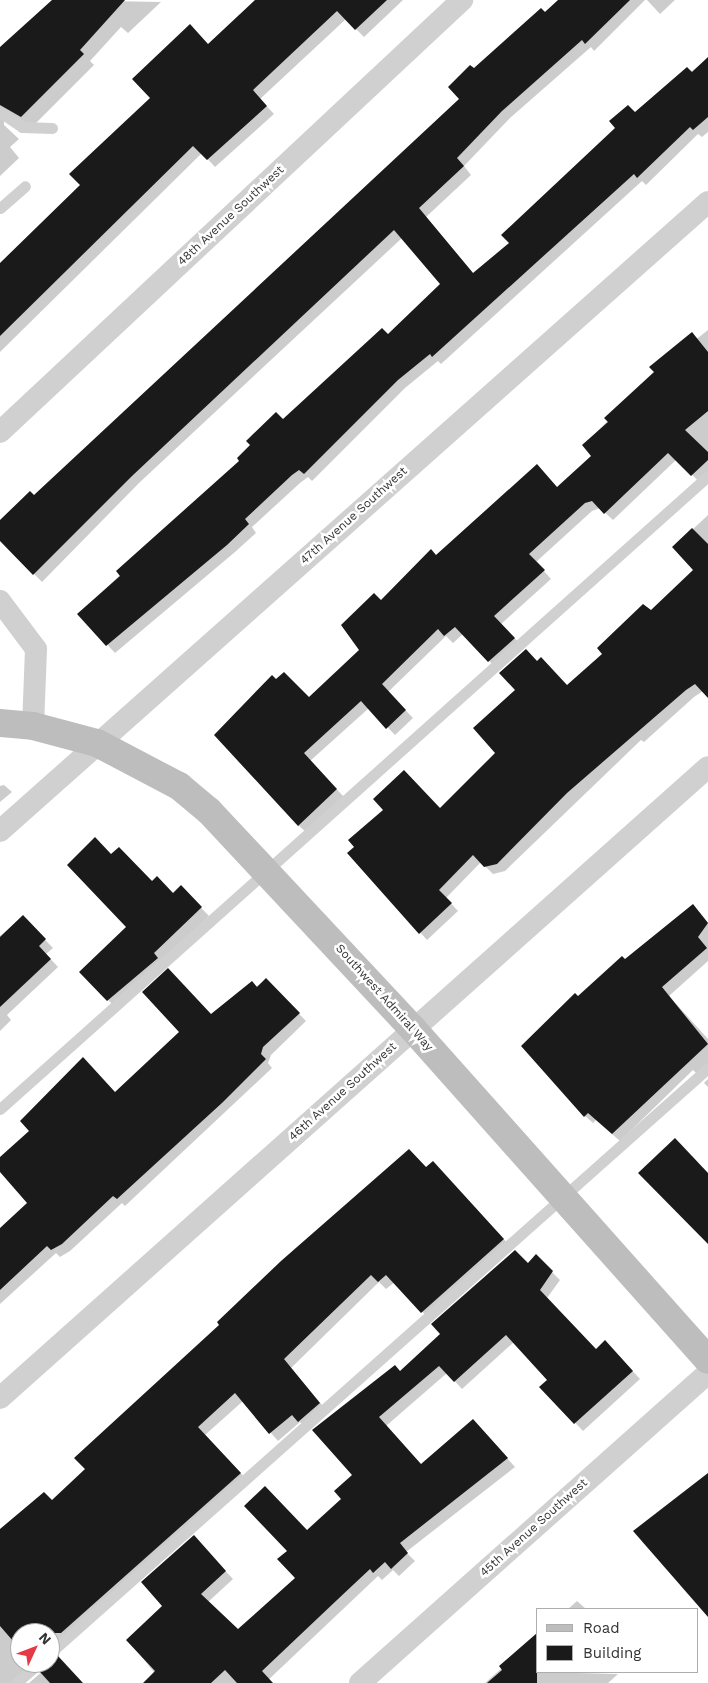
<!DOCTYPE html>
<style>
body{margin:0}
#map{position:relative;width:708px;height:1683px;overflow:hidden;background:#fff;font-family:"Work Sans",sans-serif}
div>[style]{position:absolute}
.shadow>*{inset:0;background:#0003}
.building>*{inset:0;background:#1a1a1a}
.lane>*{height:11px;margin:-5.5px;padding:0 5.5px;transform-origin:5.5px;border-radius:5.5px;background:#d0d0d0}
.street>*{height:22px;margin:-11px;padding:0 11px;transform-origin:11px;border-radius:11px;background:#d0d0d0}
.secondary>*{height:28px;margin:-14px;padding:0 14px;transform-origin:14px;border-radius:14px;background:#bdbdbd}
span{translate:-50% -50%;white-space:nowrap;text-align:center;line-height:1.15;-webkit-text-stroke:5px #fff;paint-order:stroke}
.street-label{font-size:12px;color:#333}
.legend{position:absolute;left:536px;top:1608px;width:162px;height:65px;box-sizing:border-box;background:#fff;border:1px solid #adadad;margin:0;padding:6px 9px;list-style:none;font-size:15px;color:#333}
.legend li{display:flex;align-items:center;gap:10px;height:25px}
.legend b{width:25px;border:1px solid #adadad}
.north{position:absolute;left:10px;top:1623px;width:50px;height:50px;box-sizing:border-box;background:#fff;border:1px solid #adadad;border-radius:50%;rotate:47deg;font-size:14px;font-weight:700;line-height:20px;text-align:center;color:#333}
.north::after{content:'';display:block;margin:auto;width:18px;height:22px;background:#e63946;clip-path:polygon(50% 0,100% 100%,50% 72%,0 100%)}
</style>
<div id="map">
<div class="shadow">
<i style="clip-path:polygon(54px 0,161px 2px,128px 33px,121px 27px,90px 61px,94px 65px,32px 127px,15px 116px,4px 118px,4px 125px,19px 139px,10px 147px,19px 158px,0 176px,0 50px)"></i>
<i style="clip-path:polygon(257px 0,403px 0,364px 37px,346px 19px,260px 99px,274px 114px,215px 167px,202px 153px,0 352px,0 264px,82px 185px,152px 98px,134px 79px,190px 26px,209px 46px)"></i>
<i style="clip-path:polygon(559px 0,645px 0,594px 51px,591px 47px,510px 118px,464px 166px,471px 175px,426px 217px,474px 274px,511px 243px,635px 113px,708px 59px,708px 132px,702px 137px,698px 134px,646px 185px,642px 181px,441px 364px,438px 361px,405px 388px,312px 481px,308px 477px,300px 483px,252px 527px,256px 533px,235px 552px,115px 653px,79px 614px,283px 420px,388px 336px,442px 284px,402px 238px,139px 483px,42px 582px,0 539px,0 522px,34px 497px,460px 99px,474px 70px)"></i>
<i style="clip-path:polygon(647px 0,675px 0,660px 14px)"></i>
<i style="clip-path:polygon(708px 330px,708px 480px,702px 485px,677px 459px,613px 520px,600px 508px,592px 511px,536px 562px,551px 579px,501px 624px,522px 646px,497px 669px,463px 634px,453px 643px,446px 636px,388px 692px,413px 718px,395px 735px,369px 708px,310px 761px,344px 797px,306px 832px,298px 825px,276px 680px,309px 698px,361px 650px,381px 602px,437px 557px,557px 488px,593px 456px,584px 445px,655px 372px)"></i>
<i style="clip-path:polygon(708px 515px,708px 696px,703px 691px,694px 697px,644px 742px,641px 740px,505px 871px,493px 874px,481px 862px,446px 898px,458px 911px,427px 940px,349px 853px,440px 809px,496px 753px,516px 690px,537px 662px,567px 687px,652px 612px,695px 570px,674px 547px)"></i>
<i style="clip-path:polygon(4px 785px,12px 792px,0 802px,0 786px)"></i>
<i style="clip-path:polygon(112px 856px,173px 894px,181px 887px,209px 916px,116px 1008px,81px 972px,128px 927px)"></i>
<i style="clip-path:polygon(700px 913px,708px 923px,708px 961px,669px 996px,708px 1039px,708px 1073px,701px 1078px,693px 1070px,620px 1141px,596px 1120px,593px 1123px,585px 1116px,578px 998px)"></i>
<i style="clip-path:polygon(23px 917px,53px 948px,46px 954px,58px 967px,7px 1015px,11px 1020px,0 1031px,0 936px)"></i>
<i style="clip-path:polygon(266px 980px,306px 1021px,271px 1055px,268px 1063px,272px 1068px,125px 1206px,122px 1203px,70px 1251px,60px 1257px,56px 1253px,0 1304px,0 1230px,29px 1203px,0 1171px,0 1159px,115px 1093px,211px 1015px)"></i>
<i style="clip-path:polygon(708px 1079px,708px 1087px,704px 1083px)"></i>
<i style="clip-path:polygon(evenodd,426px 1169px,440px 1170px,511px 1247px,430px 1320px,395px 1282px,386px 1289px,379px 1282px,291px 1368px,327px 1411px,307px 1429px,300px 1422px,278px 1441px,243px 1401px,205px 1435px,248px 1481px,52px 1655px,82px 1683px,29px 1683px,45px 1669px,43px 1664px,21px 1683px,0 1683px,0 1532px,52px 1501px,426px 1169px,20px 1633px,50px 1633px,50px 1663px,20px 1663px,20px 1633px)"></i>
<i style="clip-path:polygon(536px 1256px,560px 1280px,547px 1298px,596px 1351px,613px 1350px,640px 1379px,583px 1431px,541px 1387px,549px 1380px,514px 1342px,462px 1389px,447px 1373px,386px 1426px,421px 1465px,480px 1428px,515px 1467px,406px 1552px,415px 1561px,399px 1576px,393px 1570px,382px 1580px,378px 1576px,265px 1683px,149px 1683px,157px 1676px,128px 1640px,164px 1606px,201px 1545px,233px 1579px,208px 1602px,238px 1631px,296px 1578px,307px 1532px,343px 1499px,354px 1476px,313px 1431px,401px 1372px)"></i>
<i style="clip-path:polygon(577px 1601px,586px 1609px,568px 1609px)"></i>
<i style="clip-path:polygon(537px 1637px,537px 1672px,618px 1674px,608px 1683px,485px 1683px)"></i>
</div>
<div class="building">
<i style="clip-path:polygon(52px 0,125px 0,80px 50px,84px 54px,21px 117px,0 105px,0 47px)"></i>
<i style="clip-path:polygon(255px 0,387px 0,355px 30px,337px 11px,253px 90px,267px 106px,207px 160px,193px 146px,0 336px,0 263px,80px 185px,69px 174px,150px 98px,132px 79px,190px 24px,208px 44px)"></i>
<i style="clip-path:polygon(558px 0,630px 0,585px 44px,582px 40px,502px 111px,457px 158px,464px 166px,419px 208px,473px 273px,509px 243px,501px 235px,615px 128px,609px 121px,628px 105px,635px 112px,687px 67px,692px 72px,708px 57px,708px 117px,693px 130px,690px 127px,637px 178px,634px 174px,432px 357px,430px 354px,398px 380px,304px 474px,299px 470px,292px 475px,245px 519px,249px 524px,227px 545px,106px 646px,77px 614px,120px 576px,116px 571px,239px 461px,237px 458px,250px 445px,246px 441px,276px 412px,283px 419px,382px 328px,388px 334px,440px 284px,394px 230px,132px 476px,33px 575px,0 541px,0 520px,30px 491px,34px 495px,459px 99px,448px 87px,470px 65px,474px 68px,541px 8px,545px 12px)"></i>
<i style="clip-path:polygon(692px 332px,708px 352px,708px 411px,685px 430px,708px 452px,708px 460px,691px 476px,668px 453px,604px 514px,592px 501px,585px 503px,529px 554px,545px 570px,494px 616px,515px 638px,488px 662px,455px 627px,444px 636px,438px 629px,382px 684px,406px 710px,386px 729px,361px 701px,304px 753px,337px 789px,298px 826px,214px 735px,272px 675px,276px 679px,284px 672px,309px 697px,359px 650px,341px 625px,374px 593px,381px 600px,431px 549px,436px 555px,537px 464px,557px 487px,591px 456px,582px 445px,608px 422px,604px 418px,654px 372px,649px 367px)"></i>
<i style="clip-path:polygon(692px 528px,708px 544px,708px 698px,695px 684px,686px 690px,567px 793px,497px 864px,484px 867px,473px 855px,439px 890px,452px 903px,419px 934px,347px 853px,354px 847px,348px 840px,383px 810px,373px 799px,404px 770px,440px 808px,495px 753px,473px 728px,515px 690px,499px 673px,526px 649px,537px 661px,541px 657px,567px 685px,602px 654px,597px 648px,643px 604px,651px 610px,693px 570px,672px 547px)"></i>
<i style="clip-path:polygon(95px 837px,111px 854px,119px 847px,152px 881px,157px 876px,173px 893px,181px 885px,202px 907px,154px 953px,158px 958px,107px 1001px,79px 972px,126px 927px,67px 865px)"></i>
<i style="clip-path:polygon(693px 904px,708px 923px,698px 937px,707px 948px,662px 987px,708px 1044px,612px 1134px,588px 1113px,584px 1117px,521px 1046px,575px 993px,578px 996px,622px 956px,625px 959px)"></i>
<i style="clip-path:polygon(23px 915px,46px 939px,39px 946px,51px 959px,0 1007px,0 937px)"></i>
<i style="clip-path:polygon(168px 968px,211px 1014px,252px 981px,257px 987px,266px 978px,300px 1013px,263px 1047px,261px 1054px,266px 1059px,223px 1102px,117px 1199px,113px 1196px,62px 1244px,51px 1250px,47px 1246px,0 1290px,0 1228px,27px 1203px,0 1172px,0 1157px,29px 1131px,20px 1121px,83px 1057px,115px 1092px,179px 1032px,142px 992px)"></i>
<i style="clip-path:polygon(675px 1138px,708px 1173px,708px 1244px,638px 1173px)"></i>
<i style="clip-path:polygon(409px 1149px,426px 1167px,433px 1161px,504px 1239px,421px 1313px,386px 1275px,378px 1282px,371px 1275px,284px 1359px,320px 1403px,298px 1422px,292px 1415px,269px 1434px,235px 1393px,198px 1427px,241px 1473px,61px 1633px,20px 1633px,20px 1649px,0 1626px,0 1529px,44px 1492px,52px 1500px,85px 1469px,74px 1458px,219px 1325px,217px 1322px,281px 1261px)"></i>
<i style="clip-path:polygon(515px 1250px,528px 1263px,536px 1254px,553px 1271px,540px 1290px,596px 1349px,605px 1340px,633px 1371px,574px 1424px,539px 1387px,547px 1380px,506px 1335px,454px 1382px,439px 1366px,379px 1417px,421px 1464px,473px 1419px,508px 1458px,400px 1543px,408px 1553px,391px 1569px,385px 1562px,373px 1573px,370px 1569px,337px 1600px,262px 1671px,273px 1683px,237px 1683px,225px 1670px,211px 1683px,143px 1683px,155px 1671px,126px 1640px,162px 1606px,141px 1582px,194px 1535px,226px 1571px,201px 1594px,238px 1629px,295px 1578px,277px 1559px,287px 1551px,244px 1506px,265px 1486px,307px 1530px,341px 1499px,334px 1491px,352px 1475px,312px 1430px,395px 1365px,400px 1371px,440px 1334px,431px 1324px)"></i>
<i style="clip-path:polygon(708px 1473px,708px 1617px,633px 1531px)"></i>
<i style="clip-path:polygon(537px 1633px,537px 1683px,487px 1683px,502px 1670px,499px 1666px)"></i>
<i style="clip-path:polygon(58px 1656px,83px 1683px,50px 1683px,40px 1672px)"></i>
</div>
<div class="lane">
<i style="left:0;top:112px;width:27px;rotate:34deg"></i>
<i style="left:22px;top:127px;width:30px;rotate:2deg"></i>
<i style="left:0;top:208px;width:33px;rotate:-41deg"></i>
<i style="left:0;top:1109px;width:950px;rotate:-41.8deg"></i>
<i style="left:50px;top:1653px;width:880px;rotate:-41.64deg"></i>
<i style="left:16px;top:1683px;width:30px;rotate:-41deg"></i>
</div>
<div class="street">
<i style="left:0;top:432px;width:633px;rotate:-43.08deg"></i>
<i style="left:0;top:601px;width:60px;rotate:53.1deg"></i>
<i style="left:36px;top:649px;width:77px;rotate:92.2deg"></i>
<i style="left:0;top:831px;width:947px;rotate:-41.62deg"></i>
<i style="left:0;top:1398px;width:948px;rotate:-41.71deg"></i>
<i style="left:360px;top:1683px;width:466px;rotate:-41.7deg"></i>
</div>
<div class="secondary">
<i style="left:0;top:723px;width:33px;rotate:5deg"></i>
<i style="left:33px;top:726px;width:66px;rotate:14.9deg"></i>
<i style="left:97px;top:743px;width:93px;rotate:27.7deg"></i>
<i style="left:179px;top:786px;width:39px;rotate:40deg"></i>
<i style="left:209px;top:811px;width:299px;rotate:46.9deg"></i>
<i style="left:413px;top:1029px;width:443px;rotate:48.3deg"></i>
</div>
<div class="street-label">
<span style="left:231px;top:216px;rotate:-43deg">48th Avenue Southwest</span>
<span style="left:354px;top:516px;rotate:-42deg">47th Avenue Southwest</span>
<span style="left:384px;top:998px;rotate:48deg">Southwest Admiral Way</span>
<span style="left:343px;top:1092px;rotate:-42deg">46th Avenue Southwest</span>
<span style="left:534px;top:1528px;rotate:-42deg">45th Avenue Southwest</span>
</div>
<ul class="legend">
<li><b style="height:6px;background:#bdbdbd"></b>Road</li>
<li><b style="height:14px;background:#1a1a1a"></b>Building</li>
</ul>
<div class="north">N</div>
</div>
